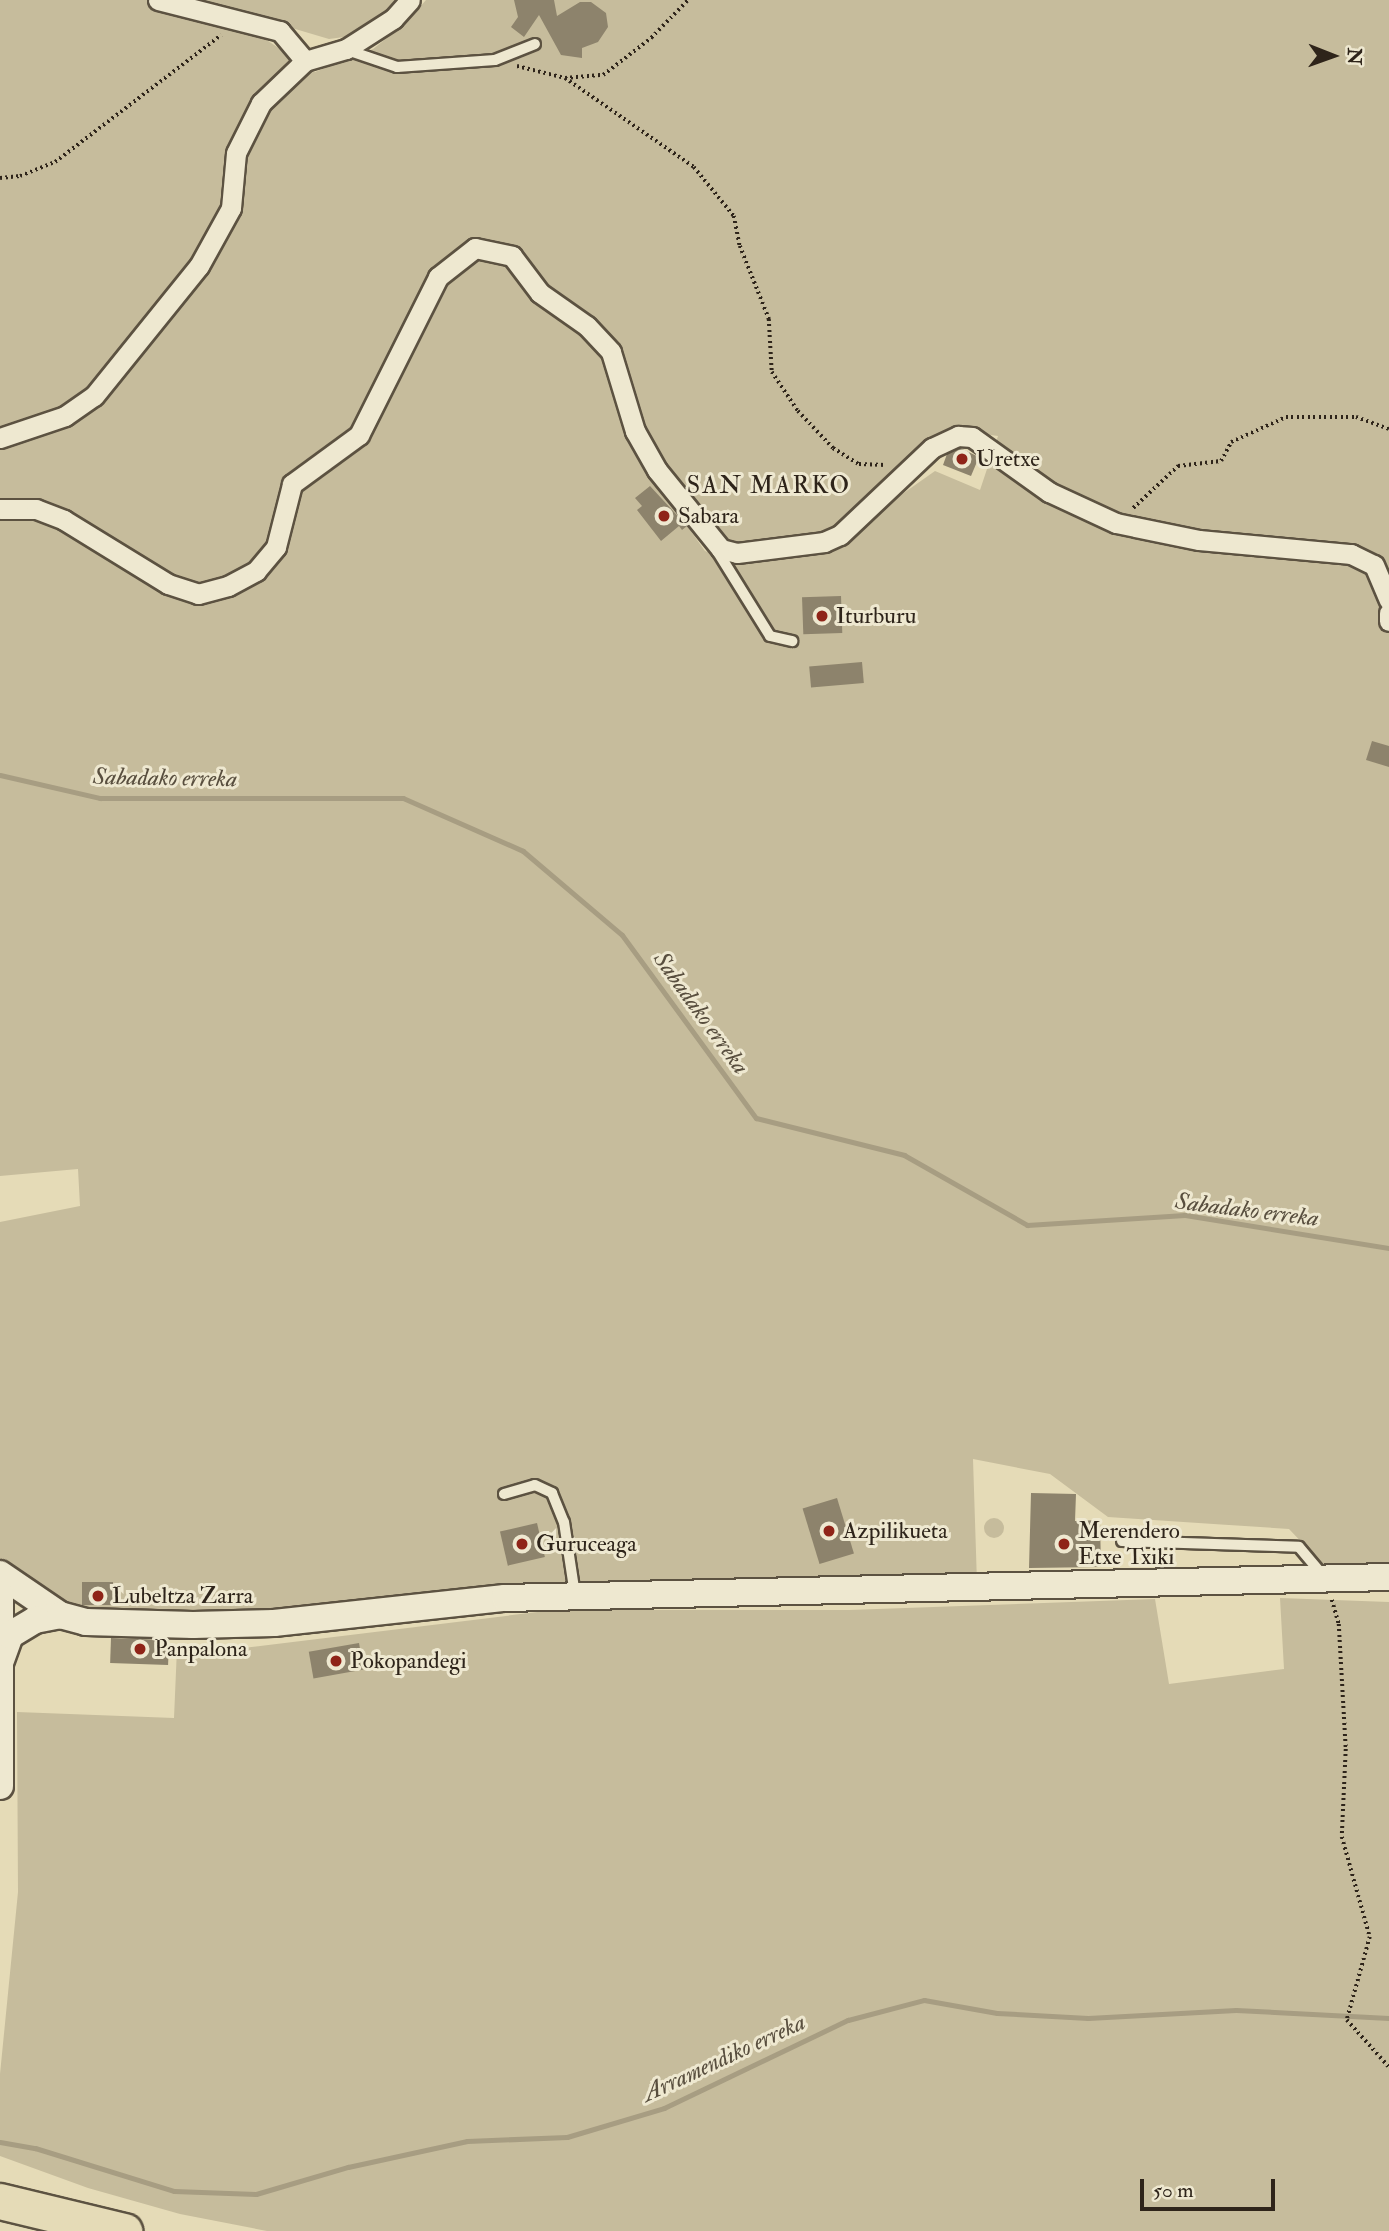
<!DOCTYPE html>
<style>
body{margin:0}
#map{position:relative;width:1389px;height:2231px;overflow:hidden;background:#e5dbb7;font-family:"IM FELL Double Pica",serif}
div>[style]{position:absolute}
.green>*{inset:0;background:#c6bc9c}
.round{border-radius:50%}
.stream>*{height:5px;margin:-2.5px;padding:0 2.5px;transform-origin:2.5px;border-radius:2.5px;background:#a79d82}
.building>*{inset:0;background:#8d836c;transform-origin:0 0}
.path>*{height:3.5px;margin-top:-1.75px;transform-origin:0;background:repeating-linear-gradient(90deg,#2e241a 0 2px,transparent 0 5.5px)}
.roads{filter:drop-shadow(2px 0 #5c5241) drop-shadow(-2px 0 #5c5241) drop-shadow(0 2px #5c5241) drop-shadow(0 -2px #5c5241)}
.lane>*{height:10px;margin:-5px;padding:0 5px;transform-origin:5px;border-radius:5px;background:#eee8d0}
.street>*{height:19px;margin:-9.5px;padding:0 9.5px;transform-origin:9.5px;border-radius:9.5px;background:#eee8d0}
.secondary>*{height:26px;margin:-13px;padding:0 13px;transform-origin:13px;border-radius:13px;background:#eee8d0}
.highway>*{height:35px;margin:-17.5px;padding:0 17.5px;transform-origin:17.5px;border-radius:17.5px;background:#e5dbb7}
.dots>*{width:19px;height:19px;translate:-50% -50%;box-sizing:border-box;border:4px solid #eee8d0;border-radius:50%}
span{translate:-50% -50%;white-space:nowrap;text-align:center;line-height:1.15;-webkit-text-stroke:6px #eee8d0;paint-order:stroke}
.poi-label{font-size:23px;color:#2e241a}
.left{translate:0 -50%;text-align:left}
.neighbourhood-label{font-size:24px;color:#2e241a;letter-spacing:2px}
.water-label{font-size:24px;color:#584e3e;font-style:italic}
.north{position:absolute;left:1298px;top:21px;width:70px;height:70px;-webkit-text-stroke:5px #eee8d0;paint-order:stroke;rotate:91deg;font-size:19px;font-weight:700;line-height:28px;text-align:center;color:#2e241a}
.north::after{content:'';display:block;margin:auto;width:24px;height:32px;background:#2e241a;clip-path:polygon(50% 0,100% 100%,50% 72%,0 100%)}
.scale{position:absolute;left:1140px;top:2179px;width:135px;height:32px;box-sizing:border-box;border:4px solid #2e241a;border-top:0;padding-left:9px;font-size:21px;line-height:24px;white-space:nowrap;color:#2e241a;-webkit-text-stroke:5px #eee8d0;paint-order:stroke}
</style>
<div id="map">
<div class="green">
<i style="clip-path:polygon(evenodd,0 0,159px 0,259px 35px,315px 72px,373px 49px,406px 23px,426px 0,1389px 0,1389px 1573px,1330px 1572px,1289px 1529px,1108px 1517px,1050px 1474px,973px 1459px,977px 1583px,271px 1618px,72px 1612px,0 1566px,0 1222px,80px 1206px,78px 1169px,0 1176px,0 0,622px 361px,657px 457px,716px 539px,736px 545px,828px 536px,948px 429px,998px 436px,980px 490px,935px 471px,817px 554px,725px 559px,705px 551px,639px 459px,622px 418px,622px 361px)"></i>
<i style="clip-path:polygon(197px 0,402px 0,388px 16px,352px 36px,329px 39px)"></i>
<i class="round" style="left:984px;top:1518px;width:20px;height:20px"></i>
<i style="clip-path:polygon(1280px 1598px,1389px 1602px,1389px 2231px,267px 2231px,180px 2214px,88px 2188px,0 2156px,0 2074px,18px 1892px,17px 1712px,174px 1718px,177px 1648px,243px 1648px,554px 1610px,849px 1610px,1155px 1599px,1169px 1684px,1284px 1669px)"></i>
</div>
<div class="stream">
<i style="left:0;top:775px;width:103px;rotate:13deg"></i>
<i style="left:100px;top:798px;width:303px"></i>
<i style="left:403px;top:798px;width:131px;rotate:23.8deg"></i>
<i style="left:523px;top:851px;width:130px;rotate:40.3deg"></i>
<i style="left:622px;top:935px;width:227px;rotate:53.8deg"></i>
<i style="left:756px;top:1118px;width:153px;rotate:14deg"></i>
<i style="left:904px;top:1155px;width:142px;rotate:29.6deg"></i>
<i style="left:1027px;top:1225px;width:158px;rotate:-3.6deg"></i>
<i style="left:1185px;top:1215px;width:207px;rotate:9.2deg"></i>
<i style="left:0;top:2142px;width:36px;rotate:10deg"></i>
<i style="left:35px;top:2148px;width:145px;rotate:17.2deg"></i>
<i style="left:174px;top:2191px;width:82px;rotate:2.1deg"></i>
<i style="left:256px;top:2194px;width:96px;rotate:-16.4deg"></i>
<i style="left:348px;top:2167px;width:122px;rotate:-12.3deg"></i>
<i style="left:467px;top:2141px;width:100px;rotate:-2.3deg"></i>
<i style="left:567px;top:2137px;width:101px;rotate:-16.6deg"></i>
<i style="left:664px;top:2108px;width:204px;rotate:-25.6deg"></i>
<i style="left:848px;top:2020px;width:79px;rotate:-14.7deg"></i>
<i style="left:924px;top:2000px;width:74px;rotate:10.1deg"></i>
<i style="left:997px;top:2013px;width:91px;rotate:3.1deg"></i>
<i style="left:1088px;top:2018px;width:148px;rotate:-3.1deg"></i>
<i style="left:1236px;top:2010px;width:153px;rotate:3deg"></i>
</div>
<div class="building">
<i style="clip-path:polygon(514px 0,554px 0,557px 16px,580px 2px,591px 2px,606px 13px,608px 27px,598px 42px,582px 48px,582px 58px,561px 55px,539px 15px,524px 37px,511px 27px,518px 17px)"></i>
<i style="clip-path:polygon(960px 448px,979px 457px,971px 476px,943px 465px,947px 454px)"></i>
<i style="clip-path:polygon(650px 486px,687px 526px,682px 530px,679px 526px,661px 541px,637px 510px,642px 506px,635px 498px)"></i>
<i style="left:841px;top:596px;width:37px;height:39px;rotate:88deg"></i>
<i style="left:862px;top:662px;width:21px;height:53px;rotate:85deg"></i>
<i style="clip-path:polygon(1372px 741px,1389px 746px,1389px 767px,1366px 760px)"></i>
<i style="clip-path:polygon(1031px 1493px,1076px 1494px,1075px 1521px,1100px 1520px,1101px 1567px,1029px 1568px)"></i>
<i style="left:837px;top:1498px;width:58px;height:36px;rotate:73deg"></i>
<i style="left:537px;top:1523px;width:35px;height:38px;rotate:77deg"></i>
<i style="left:82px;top:1582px;width:31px;height:23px"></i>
<i style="left:111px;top:1638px;width:58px;height:25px;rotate:2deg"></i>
<i style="left:359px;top:1643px;width:27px;height:51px;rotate:80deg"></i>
</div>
<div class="path">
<i style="left:517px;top:66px;width:49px;rotate:14deg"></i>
<i style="left:565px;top:78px;width:157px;rotate:34.6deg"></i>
<i style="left:694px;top:167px;width:63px;rotate:50.8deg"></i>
<i style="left:734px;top:216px;width:31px;rotate:79deg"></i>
<i style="left:740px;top:246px;width:79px;rotate:68.3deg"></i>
<i style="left:769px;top:319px;width:53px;rotate:86.8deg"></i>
<i style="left:772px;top:372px;width:47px;rotate:56.3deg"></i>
<i style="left:798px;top:411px;width:51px;rotate:46.6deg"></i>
<i style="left:833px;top:448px;width:31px;rotate:32deg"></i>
<i style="left:859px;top:464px;width:27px;rotate:2deg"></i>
<i style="left:565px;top:78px;width:38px;rotate:-5deg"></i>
<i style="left:603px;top:75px;width:61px;rotate:-37.6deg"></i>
<i style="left:651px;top:38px;width:53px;rotate:-45.8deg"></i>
<i style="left:0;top:178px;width:20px;rotate:-6deg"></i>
<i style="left:20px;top:176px;width:38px;rotate:-22deg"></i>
<i style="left:55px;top:162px;width:209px;rotate:-37.4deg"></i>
<i style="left:1133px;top:508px;width:62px;rotate:-43deg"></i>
<i style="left:1178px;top:466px;width:43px;rotate:-6.6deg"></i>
<i style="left:1221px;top:461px;width:21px;rotate:-62deg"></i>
<i style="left:1231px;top:442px;width:60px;rotate:-24.4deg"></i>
<i style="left:1286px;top:417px;width:70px"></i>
<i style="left:1356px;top:417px;width:35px;rotate:20deg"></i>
<i style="left:1332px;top:1600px;width:25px;rotate:74deg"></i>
<i style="left:1339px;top:1624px;width:125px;rotate:86.8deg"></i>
<i style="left:1346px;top:1749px;width:88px;rotate:92.6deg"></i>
<i style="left:1342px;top:1837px;width:104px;rotate:74.4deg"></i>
<i style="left:1370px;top:1937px;width:86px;rotate:105.5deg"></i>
<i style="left:1347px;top:2020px;width:63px;rotate:48.2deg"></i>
</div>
<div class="roads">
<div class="lane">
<i style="left:347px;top:50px;width:53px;rotate:18.8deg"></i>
<i style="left:397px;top:67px;width:98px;rotate:-4.1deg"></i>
<i style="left:495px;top:60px;width:43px;rotate:-21.8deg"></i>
<i style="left:716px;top:549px;width:102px;rotate:58.2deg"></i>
<i style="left:770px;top:636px;width:23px;rotate:13deg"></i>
<i style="left:504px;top:1494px;width:32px;rotate:-16deg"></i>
<i style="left:535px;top:1485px;width:19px;rotate:25deg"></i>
<i style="left:552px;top:1493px;width:31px;rotate:68deg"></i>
<i style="left:564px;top:1522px;width:74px;rotate:81.4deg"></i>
<i style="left:1122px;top:1541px;width:177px;rotate:1.9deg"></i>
<i style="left:1299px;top:1547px;width:35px;rotate:50deg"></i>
</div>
<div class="street">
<i style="left:158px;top:0;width:126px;rotate:14.3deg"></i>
<i style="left:280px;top:31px;width:39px;rotate:50deg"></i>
<i style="left:0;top:438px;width:69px;rotate:-18.7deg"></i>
<i style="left:65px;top:416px;width:35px;rotate:-35deg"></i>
<i style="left:94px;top:396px;width:167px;rotate:-51.1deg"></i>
<i style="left:199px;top:266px;width:66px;rotate:-61.1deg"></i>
<i style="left:231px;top:208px;width:55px;rotate:-84.8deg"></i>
<i style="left:236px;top:153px;width:56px;rotate:-63.4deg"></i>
<i style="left:261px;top:103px;width:61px;rotate:-43.7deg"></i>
<i style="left:305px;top:61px;width:43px;rotate:-16.3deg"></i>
<i style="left:346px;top:49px;width:56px;rotate:-32.6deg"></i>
<i style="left:393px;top:19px;width:25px;rotate:-48deg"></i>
<i style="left:0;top:509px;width:36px"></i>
<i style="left:36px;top:509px;width:30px;rotate:21deg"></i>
<i style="left:64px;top:520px;width:122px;rotate:31.6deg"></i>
<i style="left:168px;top:584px;width:32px;rotate:18deg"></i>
<i style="left:198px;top:594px;width:31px;rotate:-15deg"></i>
<i style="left:228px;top:586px;width:32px;rotate:-28deg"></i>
<i style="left:256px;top:571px;width:31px;rotate:-50deg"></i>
<i style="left:276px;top:547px;width:65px;rotate:-75.7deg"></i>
<i style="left:292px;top:484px;width:83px;rotate:-36.2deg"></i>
<i style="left:359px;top:435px;width:177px;rotate:-63.4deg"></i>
<i style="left:438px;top:277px;width:47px;rotate:-38.1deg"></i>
<i style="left:475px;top:248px;width:38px;rotate:12deg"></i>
<i style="left:512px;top:256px;width:46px;rotate:52.9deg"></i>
<i style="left:540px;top:293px;width:57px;rotate:35.1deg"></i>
<i style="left:587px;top:326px;width:35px;rotate:47deg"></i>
<i style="left:611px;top:352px;width:83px;rotate:73.1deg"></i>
<i style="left:635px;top:431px;width:45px;rotate:60.6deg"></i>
<i style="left:657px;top:470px;width:102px;rotate:51deg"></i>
<i style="left:721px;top:549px;width:16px;rotate:14deg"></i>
<i style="left:737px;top:553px;width:88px;rotate:-7.2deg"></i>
<i style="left:824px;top:542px;width:17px;rotate:-24deg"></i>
<i style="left:840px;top:535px;width:127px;rotate:-43.4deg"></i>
<i style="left:932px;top:448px;width:29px;rotate:-25deg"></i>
<i style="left:958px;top:436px;width:14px;rotate:4deg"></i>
<i style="left:972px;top:437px;width:95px;rotate:35.5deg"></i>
<i style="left:1049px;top:492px;width:74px;rotate:24.8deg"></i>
<i style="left:1116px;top:523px;width:85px;rotate:11.6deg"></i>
<i style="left:1199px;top:540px;width:153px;rotate:5.3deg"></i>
<i style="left:1351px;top:554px;width:25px;rotate:26deg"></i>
<i style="left:1374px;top:565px;width:38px;rotate:67deg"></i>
<i style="left:1389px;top:613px;width:8px;rotate:90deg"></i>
</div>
<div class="secondary">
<i style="left:0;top:1574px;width:73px;rotate:34.3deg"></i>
<i style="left:0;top:1594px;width:192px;rotate:90deg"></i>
<i style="left:1px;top:1660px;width:27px;rotate:-70deg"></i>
<i style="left:10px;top:1635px;width:29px;rotate:-31deg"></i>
<i style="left:35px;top:1620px;width:25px;rotate:-11deg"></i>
<i style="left:60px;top:1615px;width:27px;rotate:15deg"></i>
<i style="left:86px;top:1622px;width:107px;rotate:1.6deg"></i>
<i style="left:193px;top:1625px;width:81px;rotate:-1.4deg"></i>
<i style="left:274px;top:1623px;width:232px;rotate:-6.2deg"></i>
<i style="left:505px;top:1598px;width:884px;rotate:-1.36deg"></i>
</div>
<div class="highway">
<i style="left:0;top:2201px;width:128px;rotate:13.6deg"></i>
</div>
</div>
<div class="dots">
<i style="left:962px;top:459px;background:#8f2418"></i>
<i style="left:664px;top:516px;background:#8f2418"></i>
<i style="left:822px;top:616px;background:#8f2418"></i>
<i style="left:829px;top:1531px;background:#8f2418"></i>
<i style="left:522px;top:1544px;background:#8f2418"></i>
<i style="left:1064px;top:1544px;background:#8f2418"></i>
<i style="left:98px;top:1596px;background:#8f2418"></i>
<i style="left:140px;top:1649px;background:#8f2418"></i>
<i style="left:336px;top:1661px;background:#8f2418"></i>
</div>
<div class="poi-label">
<span class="left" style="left:976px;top:459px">Uretxe</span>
<span class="left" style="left:678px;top:516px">Sabara</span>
<span class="left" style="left:836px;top:616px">Iturburu</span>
<span class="left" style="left:843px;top:1531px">Azpilikueta</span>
<span class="left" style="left:1078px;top:1544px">Merendero<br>Etxe Txiki</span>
<span class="left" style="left:536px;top:1544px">Guruceaga</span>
<span class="left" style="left:112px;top:1596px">Lubeltza Zarra</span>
<span class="left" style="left:154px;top:1649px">Panpalona</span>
<span class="left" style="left:350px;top:1661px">Pokopandegi</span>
</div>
<div class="neighbourhood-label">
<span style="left:769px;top:486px">SAN MARKO</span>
</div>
<div class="water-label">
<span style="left:165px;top:778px;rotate:1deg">Sabadako erreka</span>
<span style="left:701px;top:1013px;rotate:54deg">Sabadako erreka</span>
<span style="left:1247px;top:1210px;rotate:7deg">Sabadako erreka</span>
<span style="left:724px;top:2058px;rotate:-25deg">Arramendiko erreka</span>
</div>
<div class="north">N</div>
<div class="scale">50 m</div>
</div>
